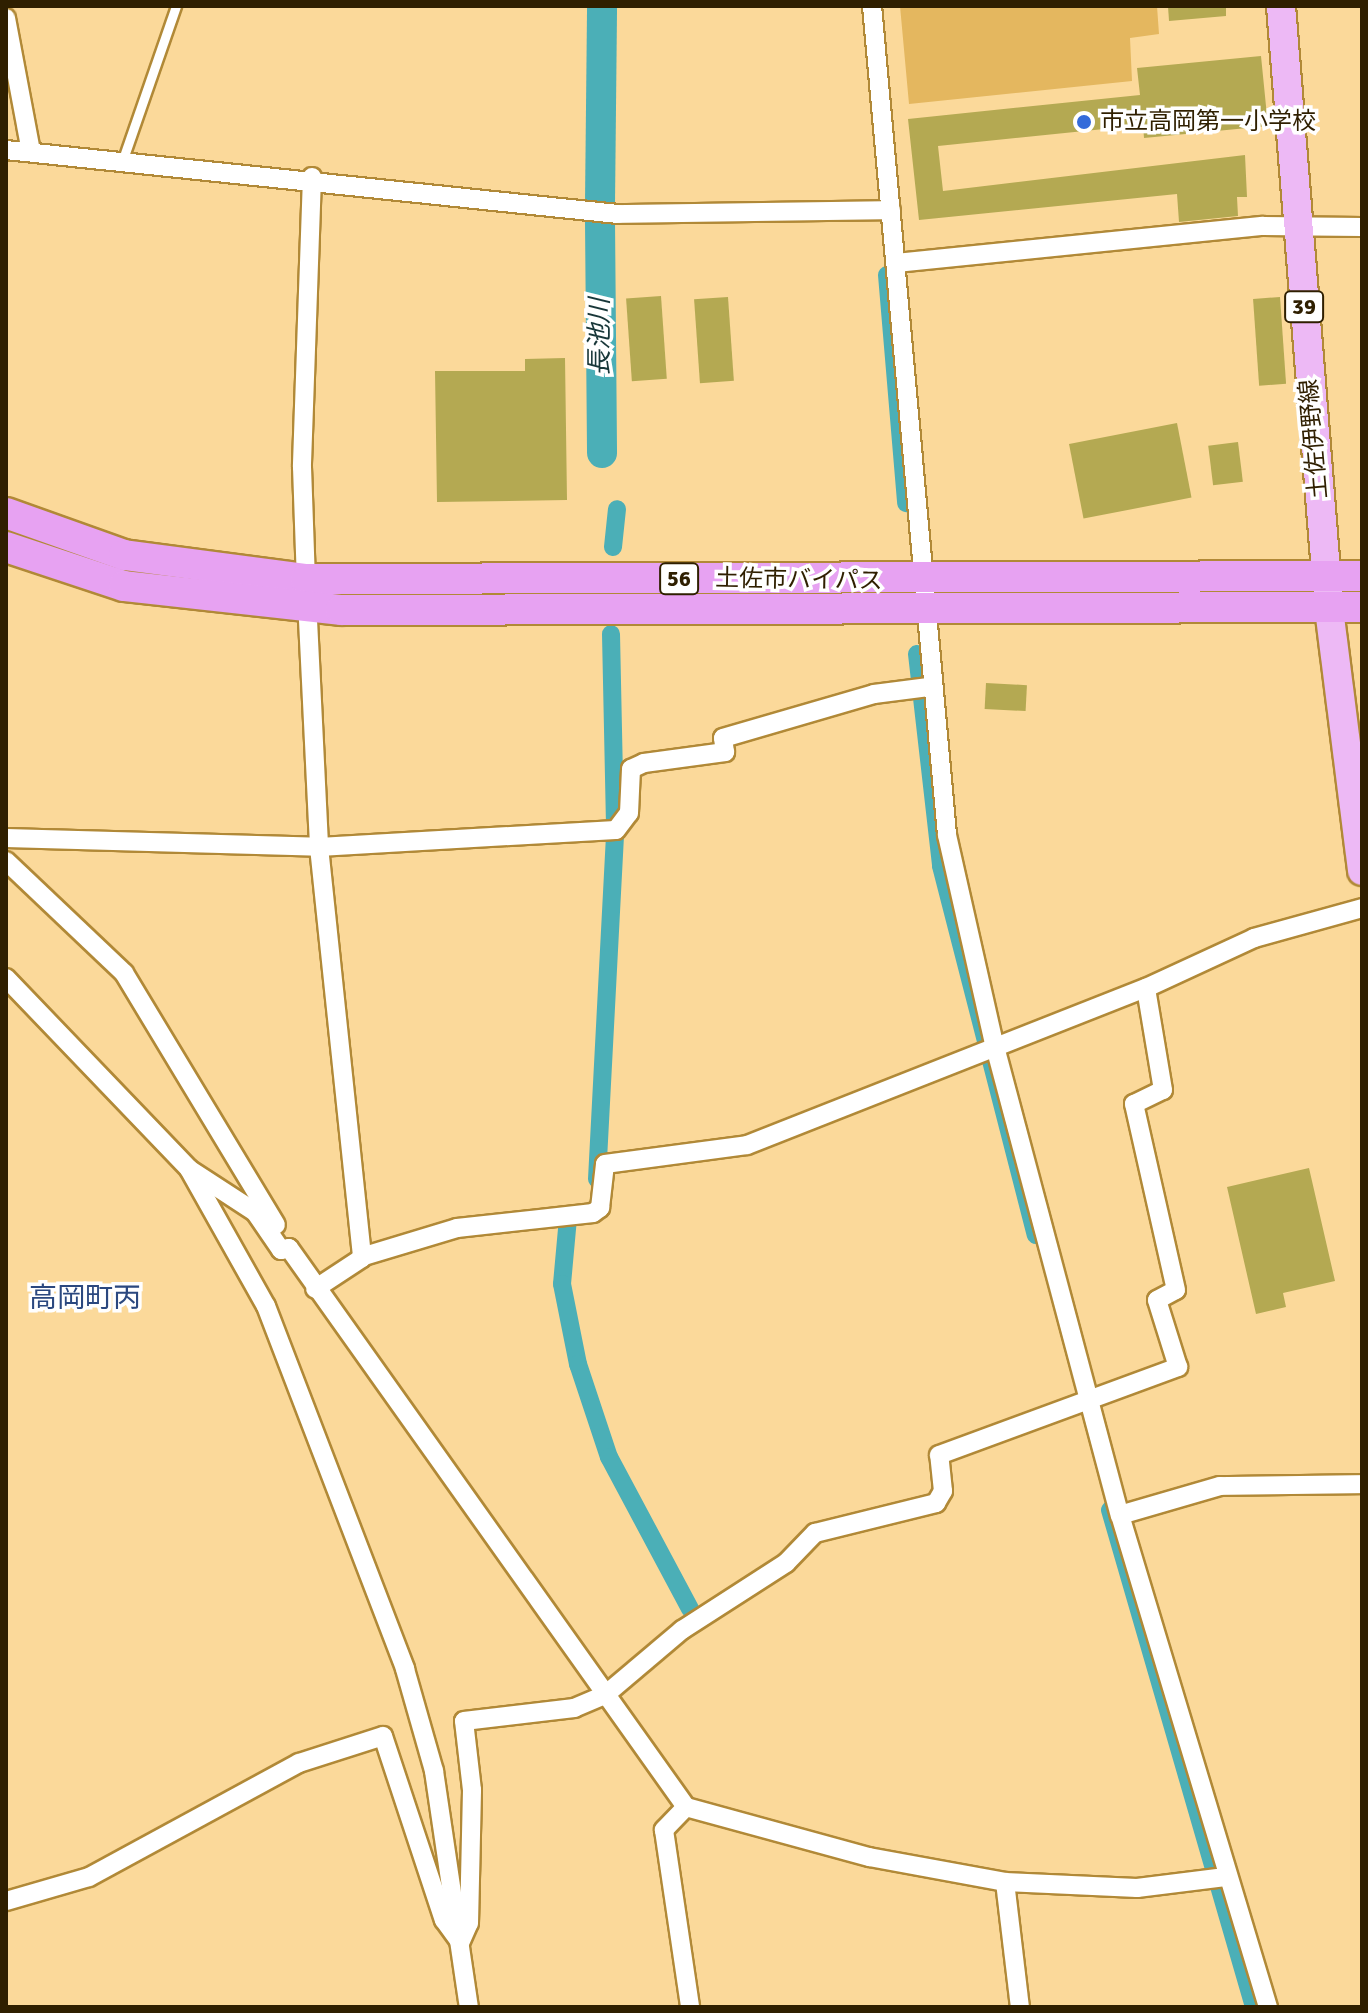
<!DOCTYPE html>
<meta charset="utf-8">
<style>
body{margin:0}
#map{position:relative;width:1368px;height:2013px;overflow:hidden;background:#fbd99a;font-family:Signika,"Noto Sans JP",sans-serif}
div>[style]{position:absolute}
.green>*{inset:0;background:#e4b75f}
.canal>*{height:18px;margin:-9px;padding:0 9px;transform-origin:9px;border-radius:9px;background:#4bafb7}
.river>*{height:30px;margin:-15px;padding:0 15px;transform-origin:15px;border-radius:15px;background:#4bafb7}
.building>*{inset:0;background:#b4a952;transform-origin:0 0}
.roads{filter:drop-shadow(2px 0 #b18937) drop-shadow(-2px 0 #b18937) drop-shadow(0 2px #b18937) drop-shadow(0 -2px #b18937)}
.service>*{height:9px;margin:-4.5px;padding:0 4.5px;transform-origin:4.5px;border-radius:4.5px;background:#fff}
.minor>*{height:18px;margin:-9px;padding:0 9px;transform-origin:9px;border-radius:9px;background:#fff}
.primary>*{height:28px;margin:-14px;padding:0 14px;transform-origin:14px;border-radius:14px;background:#edb9f5}
.trunk>*{height:30px;margin:-15px;padding:0 15px;transform-origin:15px;border-radius:15px;background:#e7a2f2}
.dots>*{width:22px;height:22px;translate:-50% -50%;box-sizing:border-box;border:4px solid #fff;border-radius:50%}
span{translate:-50% -50%;white-space:nowrap;text-align:center;line-height:1.15;-webkit-text-stroke:7px #fff;paint-order:stroke}
.shield-label span{padding:2px 6px;background:#fff;border:2px solid;border-radius:6px;-webkit-text-stroke-width:0}
.shield-label{font-size:22px;color:#2f1f00;font-weight:700}
.poi-label{font-size:24px;color:#2f1f00}
.left{translate:0 -50%;text-align:left}
.street-label{font-size:24px;color:#2f1f00}
.water-label{font-size:26px;color:#183739;font-style:italic}
.quarter-label{font-size:28px;color:#2b487f}
.frame{position:absolute;inset:0;border:8px solid #2f1f00;pointer-events:none}
</style>
<div id="map">
<div class="green">
<i style="clip-path:polygon(900px 6px,1157px 6px,1159px 34px,1130px 38px,1132px 81px,909px 104px)"></i>
</div>
<div class="canal">
<i style="left:887px;top:275px;width:229px;rotate:85.2deg"></i>
<i style="left:613px;top:547px;width:38px;rotate:-84deg"></i>
<i style="left:611px;top:634px;width:192px;rotate:88.8deg"></i>
<i style="left:917px;top:654px;width:213px;rotate:83.5deg"></i>
<i style="left:941px;top:866px;width:381px;rotate:75.6deg"></i>
<i style="left:597px;top:1179px;width:345px;rotate:-87deg"></i>
<i style="left:568px;top:1218px;width:66px;rotate:95.2deg"></i>
<i style="left:562px;top:1284px;width:82px;rotate:78.7deg"></i>
<i style="left:578px;top:1364px;width:98px;rotate:71.6deg"></i>
<i style="left:609px;top:1457px;width:172px;rotate:61.9deg"></i>
<i style="left:1110px;top:1510px;width:517px;rotate:73.84deg"></i>
</div>
<div class="river">
<i style="left:600px;top:203px;width:197px;rotate:-89.4deg"></i>
<i style="left:600px;top:221px;width:232px;rotate:89.5deg"></i>
</div>
<div class="building">
<i style="clip-path:polygon(1168px 6px,1226px 6px,1226px 16px,1169px 21px)"></i>
<i style="clip-path:polygon(1261px 56px,1268px 126px,1144px 138px,1143px 125px,938px 146px,943px 191px,1245px 155px,1247px 197px,1237px 197px,1238px 216px,1179px 222px,1177px 194px,919px 220px,908px 119px,1140px 95px,1137px 68px)"></i>
<i style="left:661px;top:296px;width:83px;height:35px;rotate:86deg"></i>
<i style="left:728px;top:297px;width:84px;height:34px;rotate:86deg"></i>
<i style="left:1280px;top:297px;width:87px;height:27px;rotate:86deg"></i>
<i style="clip-path:polygon(565px 358px,567px 500px,437px 502px,435px 371px,525px 371px,525px 359px)"></i>
<i style="left:1177px;top:423px;width:76px;height:110px;rotate:79deg"></i>
<i style="left:1238px;top:442px;width:40px;height:30px;rotate:83deg"></i>
<i style="left:986px;top:683px;width:41px;height:26px;rotate:3deg"></i>
<i style="clip-path:polygon(1309px 1168px,1335px 1281px,1283px 1293px,1286px 1307px,1256px 1314px,1227px 1187px)"></i>
</div>
<div class="roads">
<div class="service">
<i style="left:123px;top:159px;width:162px;rotate:-70.9deg"></i>
</div>
<div class="minor">
<i style="left:872px;top:6px;width:832px;rotate:84.83deg"></i>
<i style="left:947px;top:835px;width:213px;rotate:77.3deg"></i>
<i style="left:994px;top:1043px;width:489px;rotate:75.1deg"></i>
<i style="left:1120px;top:1515px;width:514px;rotate:73.26deg"></i>
<i style="left:6px;top:18px;width:136px;rotate:79.4deg"></i>
<i style="left:6px;top:150px;width:615px;rotate:5.97deg"></i>
<i style="left:618px;top:214px;width:273px;rotate:-0.8deg"></i>
<i style="left:312px;top:177px;width:290px;rotate:92deg"></i>
<i style="left:302px;top:467px;width:112px;rotate:88deg"></i>
<i style="left:306px;top:579px;width:268px;rotate:87.2deg"></i>
<i style="left:319px;top:847px;width:413px;rotate:84deg"></i>
<i style="left:362px;top:1258px;width:56px;rotate:146.6deg"></i>
<i style="left:896px;top:263px;width:369px;rotate:-5.8deg"></i>
<i style="left:1263px;top:226px;width:99px;rotate:0.6deg"></i>
<i style="left:6px;top:838px;width:313px;rotate:1.6deg"></i>
<i style="left:319px;top:847px;width:297px;rotate:-3.3deg"></i>
<i style="left:616px;top:830px;width:21px;rotate:-53deg"></i>
<i style="left:629px;top:813px;width:44px;rotate:-87.4deg"></i>
<i style="left:631px;top:769px;width:14px;rotate:-25deg"></i>
<i style="left:644px;top:763px;width:82px;rotate:-7.7deg"></i>
<i style="left:725px;top:752px;width:14px;rotate:-98deg"></i>
<i style="left:723px;top:738px;width:157px;rotate:-16.2deg"></i>
<i style="left:874px;top:694px;width:55px;rotate:-7.3deg"></i>
<i style="left:6px;top:861px;width:163px;rotate:43.5deg"></i>
<i style="left:124px;top:973px;width:294px;rotate:58.9deg"></i>
<i style="left:6px;top:978px;width:265px;rotate:46.2deg"></i>
<i style="left:189px;top:1169px;width:157px;rotate:60.7deg"></i>
<i style="left:266px;top:1306px;width:389px;rotate:69deg"></i>
<i style="left:405px;top:1669px;width:106px;rotate:74.1deg"></i>
<i style="left:434px;top:1771px;width:239px;rotate:81.6deg"></i>
<i style="left:189px;top:1169px;width:79px;rotate:33.1deg"></i>
<i style="left:255px;top:1212px;width:46px;rotate:55.6deg"></i>
<i style="left:281px;top:1250px;width:8px;rotate:-14deg"></i>
<i style="left:289px;top:1248px;width:686px;rotate:54.62deg"></i>
<i style="left:686px;top:1807px;width:190px;rotate:15.3deg"></i>
<i style="left:869px;top:1857px;width:138px;rotate:10.4deg"></i>
<i style="left:1005px;top:1882px;width:132px;rotate:2.6deg"></i>
<i style="left:1137px;top:1888px;width:89px;rotate:-7.1deg"></i>
<i style="left:361px;top:1257px;width:100px;rotate:-16.8deg"></i>
<i style="left:457px;top:1228px;width:137px;rotate:-6.3deg"></i>
<i style="left:593px;top:1213px;width:9px;rotate:-36deg"></i>
<i style="left:600px;top:1208px;width:44px;rotate:-83.5deg"></i>
<i style="left:605px;top:1164px;width:143px;rotate:-7.6deg"></i>
<i style="left:747px;top:1145px;width:429px;rotate:-21.5deg"></i>
<i style="left:1146px;top:988px;width:119px;rotate:-24.8deg"></i>
<i style="left:1254px;top:938px;width:112px;rotate:-15.5deg"></i>
<i style="left:1120px;top:1515px;width:104px;rotate:-16.2deg"></i>
<i style="left:1220px;top:1486px;width:142px;rotate:-0.8deg"></i>
<i style="left:686px;top:1807px;width:32px;rotate:134deg"></i>
<i style="left:664px;top:1830px;width:179px;rotate:81.6deg"></i>
<i style="left:1005px;top:1882px;width:126px;rotate:83.2deg"></i>
<i style="left:6px;top:1901px;width:86px;rotate:-16.1deg"></i>
<i style="left:89px;top:1877px;width:239px;rotate:-28.5deg"></i>
<i style="left:299px;top:1763px;width:88px;rotate:-17.8deg"></i>
<i style="left:383px;top:1736px;width:194px;rotate:71.7deg"></i>
<i style="left:444px;top:1920px;width:26px;rotate:54deg"></i>
<i style="left:460px;top:1943px;width:22px;rotate:-66deg"></i>
<i style="left:469px;top:1923px;width:133px;rotate:-88.7deg"></i>
<i style="left:472px;top:1790px;width:69px;rotate:-96.6deg"></i>
<i style="left:464px;top:1721px;width:111px;rotate:-6.7deg"></i>
<i style="left:574px;top:1708px;width:34px;rotate:-23deg"></i>
<i style="left:605px;top:1695px;width:101px;rotate:-40.2deg"></i>
<i style="left:682px;top:1630px;width:124px;rotate:-32.8deg"></i>
<i style="left:786px;top:1563px;width:42px;rotate:-46deg"></i>
<i style="left:815px;top:1533px;width:125px;rotate:-13.9deg"></i>
<i style="left:936px;top:1503px;width:14px;rotate:-60deg"></i>
<i style="left:943px;top:1491px;width:36px;rotate:-96deg"></i>
<i style="left:939px;top:1455px;width:255px;rotate:-20.2deg"></i>
<i style="left:1178px;top:1367px;width:70px;rotate:-107.4deg"></i>
<i style="left:1157px;top:1300px;width:21px;rotate:-28deg"></i>
<i style="left:1176px;top:1290px;width:191px;rotate:-102.7deg"></i>
<i style="left:1134px;top:1104px;width:32px;rotate:-26deg"></i>
<i style="left:1163px;top:1090px;width:103px;rotate:-99.5deg"></i>
</div>
<div class="primary">
<i style="left:1281px;top:6px;width:605px;rotate:85.45deg"></i>
<i style="left:1329px;top:609px;width:264px;rotate:82.8deg"></i>
</div>
<div class="trunk">
<i style="left:6px;top:513px;width:125px;rotate:19.6deg"></i>
<i style="left:124px;top:555px;width:184px;rotate:7.5deg"></i>
<i style="left:306px;top:579px;width:1056px;rotate:-0.16deg"></i>
<i style="left:6px;top:547px;width:124px;rotate:18.3deg"></i>
<i style="left:124px;top:586px;width:218px;rotate:6.3deg"></i>
<i style="left:341px;top:610px;width:1021px;rotate:-0.17deg"></i>
</div>
</div>
<div class="dots">
<i style="left:1084px;top:122px;background:#346bda"></i>
</div>
<div class="shield-label">
<span style="left:1304px;top:307px">39</span>
<span style="left:679px;top:579px">56</span>
</div>
<div class="poi-label">
<span class="left" style="left:1100px;top:122px">市立高岡第一小学校</span>
</div>
<div class="street-label">
<span style="left:1314px;top:439px;rotate:-95deg">土佐伊野線</span>
<span style="left:799px;top:580px;rotate:1deg">土佐市バイパス</span>
</div>
<div class="water-label">
<span style="left:601px;top:337px;rotate:-90deg">長池川</span>
</div>
<div class="quarter-label">
<span style="left:85px;top:1298px">高岡町丙</span>
</div>
<div class="frame"></div>
</div>
